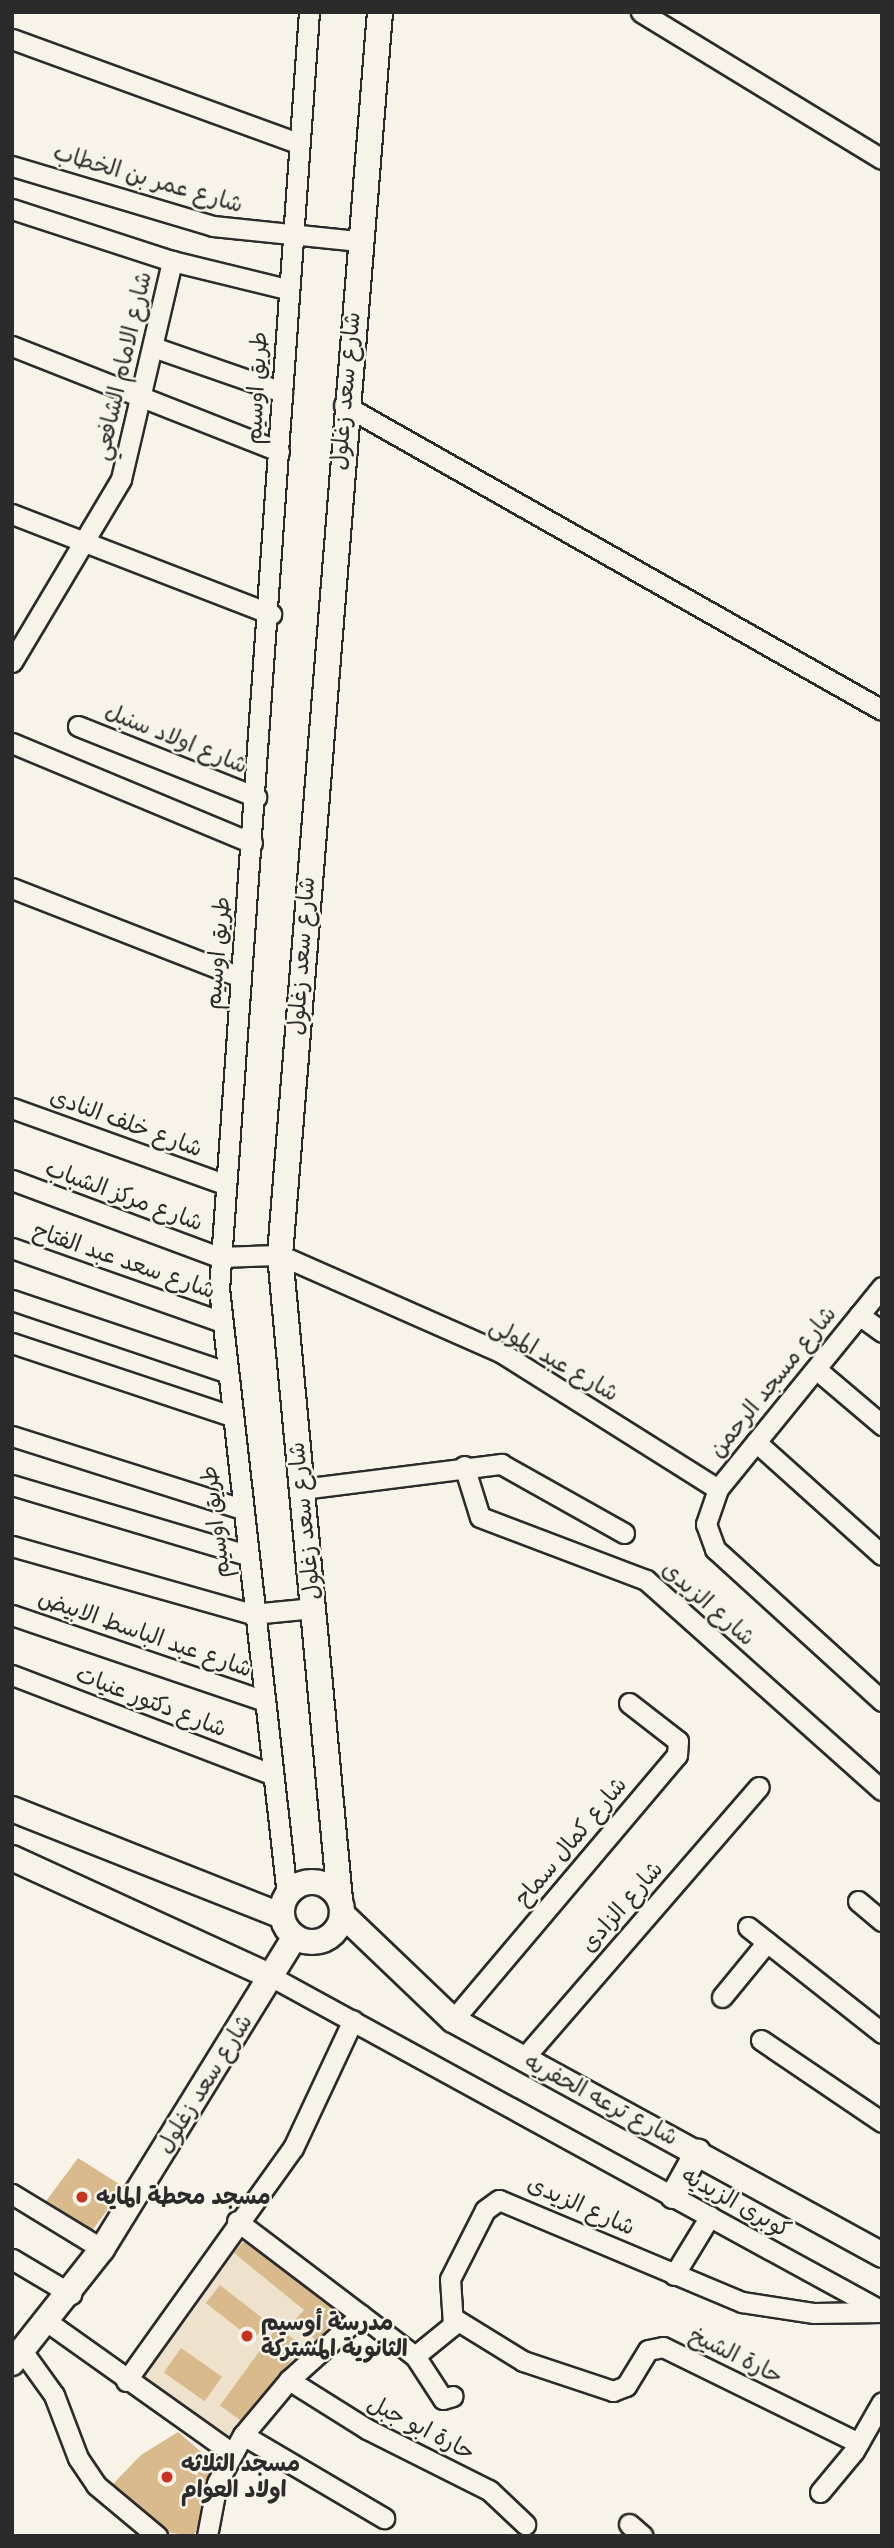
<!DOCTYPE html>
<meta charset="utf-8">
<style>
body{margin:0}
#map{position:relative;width:894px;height:2548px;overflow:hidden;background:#f7f3e8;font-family:"Balsamiq Sans","Playpen Sans Arabic",sans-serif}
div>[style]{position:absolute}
.built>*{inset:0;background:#eee2cc}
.building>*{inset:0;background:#d8ba8c;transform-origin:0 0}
.roads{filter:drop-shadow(2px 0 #2b2b2b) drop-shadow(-2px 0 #2b2b2b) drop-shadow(0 2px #2b2b2b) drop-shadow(0 -2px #2b2b2b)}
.minor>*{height:19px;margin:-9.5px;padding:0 9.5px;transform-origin:9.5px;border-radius:9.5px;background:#f7f3e8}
.tertiary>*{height:24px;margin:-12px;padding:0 12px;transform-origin:12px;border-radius:12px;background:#f7f3e8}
.tertiary>.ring{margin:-12px;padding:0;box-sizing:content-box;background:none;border:24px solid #f7f3e8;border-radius:50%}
.dots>*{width:19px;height:19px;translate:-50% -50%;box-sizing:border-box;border:4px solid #f7f3e8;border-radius:50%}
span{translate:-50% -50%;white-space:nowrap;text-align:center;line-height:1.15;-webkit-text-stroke:5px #f7f3e8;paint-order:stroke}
.street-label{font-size:23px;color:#2b2b2b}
.poi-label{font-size:23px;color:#2b2b2b;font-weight:700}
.left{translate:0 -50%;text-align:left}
.frame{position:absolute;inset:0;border:14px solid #2b2b2b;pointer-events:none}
</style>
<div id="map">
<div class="built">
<i style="clip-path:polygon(239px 2227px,353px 2314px,232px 2443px,133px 2380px)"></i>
</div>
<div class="building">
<i style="clip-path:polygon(78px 2158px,124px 2187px,89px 2235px,41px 2208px)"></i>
<i style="clip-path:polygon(249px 2235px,341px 2312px,317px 2341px,294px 2321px,304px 2310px,234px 2253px)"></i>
<i style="left:220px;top:2285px;width:60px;height:23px;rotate:38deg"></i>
<i style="left:277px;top:2327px;width:31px;height:97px;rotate:36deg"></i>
<i style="left:181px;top:2348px;width:50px;height:30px;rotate:35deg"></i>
<i style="clip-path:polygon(178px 2432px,219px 2467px,194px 2536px,158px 2531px,111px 2486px,141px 2455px)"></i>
</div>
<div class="roads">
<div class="minor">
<i style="left:641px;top:12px;width:282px;rotate:31.4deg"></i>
<i style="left:12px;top:39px;width:304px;rotate:20deg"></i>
<i style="left:12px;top:166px;width:210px;rotate:16.6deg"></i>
<i style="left:213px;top:226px;width:147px;rotate:5.9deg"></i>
<i style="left:12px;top:209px;width:168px;rotate:18deg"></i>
<i style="left:172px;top:261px;width:118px;rotate:13.7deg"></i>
<i style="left:12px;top:346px;width:287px;rotate:21.5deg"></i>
<i style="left:153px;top:347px;width:137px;rotate:19.2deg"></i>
<i style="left:344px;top:405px;width:618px;rotate:29.55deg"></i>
<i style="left:12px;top:514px;width:278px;rotate:21.1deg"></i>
<i style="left:12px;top:662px;width:213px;rotate:-59.2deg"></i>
<i style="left:121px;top:479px;width:224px;rotate:-76.8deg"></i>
<i style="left:78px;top:726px;width:192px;rotate:21.7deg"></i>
<i style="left:12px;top:743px;width:260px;rotate:22.6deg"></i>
<i style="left:12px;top:888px;width:245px;rotate:21.3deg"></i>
<i style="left:12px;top:1108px;width:225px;rotate:19.7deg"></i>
<i style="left:12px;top:1180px;width:221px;rotate:20.4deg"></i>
<i style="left:219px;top:1257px;width:61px;rotate:-1.9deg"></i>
<i style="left:280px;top:1255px;width:243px;rotate:23.8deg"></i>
<i style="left:502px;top:1353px;width:255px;rotate:32.2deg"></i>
<i style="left:12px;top:1248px;width:219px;rotate:19.4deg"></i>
<i style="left:882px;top:1287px;width:260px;rotate:129.1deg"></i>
<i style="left:718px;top:1489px;width:37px;rotate:109deg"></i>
<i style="left:706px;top:1524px;width:27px;rotate:70deg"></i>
<i style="left:715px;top:1549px;width:226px;rotate:42.3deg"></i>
<i style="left:12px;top:1300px;width:223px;rotate:18.6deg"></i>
<i style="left:859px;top:1315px;width:29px;rotate:36deg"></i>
<i style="left:12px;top:1343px;width:228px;rotate:18.4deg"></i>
<i style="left:816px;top:1369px;width:87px;rotate:40.3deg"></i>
<i style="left:12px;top:1436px;width:238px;rotate:17.6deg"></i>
<i style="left:756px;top:1442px;width:169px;rotate:41.9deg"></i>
<i style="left:464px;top:1466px;width:53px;rotate:72.6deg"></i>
<i style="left:480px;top:1517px;width:178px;rotate:20.8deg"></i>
<i style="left:646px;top:1580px;width:316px;rotate:41.7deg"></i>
<i style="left:12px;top:1485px;width:242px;rotate:16.6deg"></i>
<i style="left:302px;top:1489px;width:201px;rotate:-7.2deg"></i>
<i style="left:501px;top:1464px;width:141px;rotate:29.3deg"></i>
<i style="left:12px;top:1546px;width:249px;rotate:15.8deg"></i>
<i style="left:252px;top:1614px;width:62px;rotate:-5.5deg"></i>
<i style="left:12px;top:1615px;width:264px;rotate:18.8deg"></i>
<i style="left:12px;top:1675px;width:277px;rotate:20.9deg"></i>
<i style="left:287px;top:1895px;width:610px;rotate:-96.4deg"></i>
<i style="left:219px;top:1289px;width:1280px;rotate:-85.97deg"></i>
<i style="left:858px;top:1901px;width:31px;rotate:40deg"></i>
<i style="left:748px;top:1927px;width:171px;rotate:38.3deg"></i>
<i style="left:272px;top:1977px;width:695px;rotate:28.7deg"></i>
<i style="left:722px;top:1997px;width:71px;rotate:-50.7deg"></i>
<i style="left:453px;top:2020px;width:347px;rotate:-49.8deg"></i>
<i style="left:677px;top:1755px;width:14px;rotate:-86deg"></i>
<i style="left:678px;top:1741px;width:62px;rotate:-142.2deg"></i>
<i style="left:761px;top:2040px;width:146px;rotate:34.1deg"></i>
<i style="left:523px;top:2059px;width:360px;rotate:-49.1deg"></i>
<i style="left:12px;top:2194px;width:105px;rotate:31.4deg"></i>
<i style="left:237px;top:2221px;width:223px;rotate:37.2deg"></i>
<i style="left:415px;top:2356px;width:49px;rotate:-39.2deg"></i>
<i style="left:453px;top:2325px;width:46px;rotate:-93.7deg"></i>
<i style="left:450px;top:2279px;width:77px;rotate:-63.1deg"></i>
<i style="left:485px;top:2210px;width:17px;rotate:-36deg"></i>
<i style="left:499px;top:2200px;width:264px;rotate:22.8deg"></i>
<i style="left:742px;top:2302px;width:73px;rotate:8.7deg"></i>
<i style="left:814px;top:2313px;width:68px;rotate:-0.8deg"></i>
<i style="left:12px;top:2259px;width:69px;rotate:30.7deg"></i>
<i style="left:674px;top:2275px;width:69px;rotate:-58.6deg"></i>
<i style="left:455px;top:2319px;width:80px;rotate:31.7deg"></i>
<i style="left:523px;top:2361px;width:95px;rotate:18.4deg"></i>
<i style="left:613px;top:2391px;width:14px;rotate:-21deg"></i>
<i style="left:626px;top:2386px;width:42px;rotate:-58.6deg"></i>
<i style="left:648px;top:2350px;width:15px;rotate:-11deg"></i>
<i style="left:663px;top:2347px;width:218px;rotate:26.1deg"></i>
<i style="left:49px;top:2323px;width:224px;rotate:35.4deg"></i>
<i style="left:23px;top:2352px;width:53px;rotate:54.2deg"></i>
<i style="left:54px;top:2395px;width:67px;rotate:69.1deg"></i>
<i style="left:78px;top:2458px;width:32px;rotate:56deg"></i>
<i style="left:96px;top:2485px;width:80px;rotate:39.9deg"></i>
<i style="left:415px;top:2356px;width:51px;rotate:56.9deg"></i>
<i style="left:443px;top:2399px;width:10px;rotate:-17deg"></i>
<i style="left:289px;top:2380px;width:92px;rotate:32.1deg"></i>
<i style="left:367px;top:2429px;width:136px;rotate:26.6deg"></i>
<i style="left:489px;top:2490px;width:50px;rotate:43.4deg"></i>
<i style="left:126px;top:2381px;width:287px;rotate:-54.4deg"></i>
<i style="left:293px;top:2148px;width:141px;rotate:-64.9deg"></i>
<i style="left:243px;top:2435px;width:164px;rotate:30.5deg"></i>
<i style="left:820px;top:2492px;width:53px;rotate:-50.3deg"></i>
<i style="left:854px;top:2451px;width:56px;rotate:-60.3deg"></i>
<i style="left:629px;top:2524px;width:18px;rotate:41deg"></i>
<i style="left:207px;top:2536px;width:54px;rotate:-79.3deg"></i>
<i style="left:217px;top:2483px;width:55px;rotate:-61.6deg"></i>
<i style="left:243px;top:2435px;width:72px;rotate:-50.1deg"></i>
<i style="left:289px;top:2380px;width:97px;rotate:-42.1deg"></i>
</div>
<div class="tertiary">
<i style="left:12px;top:1809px;width:290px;rotate:21.6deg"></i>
<i style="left:12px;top:1858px;width:286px;rotate:24.6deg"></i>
<i class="ring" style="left:282px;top:1882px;width:36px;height:36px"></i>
<i style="left:340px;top:1900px;width:648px;rotate:-95.31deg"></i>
<i style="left:280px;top:1255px;width:1247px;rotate:-85.4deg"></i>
<i style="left:342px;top:1914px;width:153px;rotate:43.7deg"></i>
<i style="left:453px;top:2020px;width:489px;rotate:28.7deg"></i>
<i style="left:673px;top:2196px;width:51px;rotate:-60.9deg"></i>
<i style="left:12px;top:2363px;width:145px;rotate:-51.7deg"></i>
<i style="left:102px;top:2249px;width:367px;rotate:-58.3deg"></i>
</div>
</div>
<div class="dots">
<i style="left:82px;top:2197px;background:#c8321e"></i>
<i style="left:247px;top:2336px;background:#c8321e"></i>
<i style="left:167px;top:2477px;background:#c8321e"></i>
</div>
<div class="street-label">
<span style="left:148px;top:179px;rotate:16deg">شارع عمر بن الخطاب</span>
<span style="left:123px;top:366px;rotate:-77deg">شارع الامام الشافعي</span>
<span style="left:257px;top:388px;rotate:-87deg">طريق اوسيم</span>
<span style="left:346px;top:391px;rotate:-85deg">شارع سعد زغلول</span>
<span style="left:176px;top:739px;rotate:22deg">شارع اولاد سنبل</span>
<span style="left:218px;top:953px;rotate:-85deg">طريق اوسيم</span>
<span style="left:302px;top:956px;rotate:-86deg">شارع سعد زغلول</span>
<span style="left:126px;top:1123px;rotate:20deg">شارع خلف النادى</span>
<span style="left:124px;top:1196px;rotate:20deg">شارع مركز الشباب</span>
<span style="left:124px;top:1261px;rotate:19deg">شارع سعد عبد الفتاح</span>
<span style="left:554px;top:1360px;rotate:30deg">شارع عبد المولى</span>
<span style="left:773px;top:1382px;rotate:-51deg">شارع مسجد الرحمن</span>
<span style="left:305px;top:1521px;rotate:-96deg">شارع سعد زغلول</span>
<span style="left:216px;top:1522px;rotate:-97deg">طريق اوسيم</span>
<span style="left:708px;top:1604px;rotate:41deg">شارع الزيدى</span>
<span style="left:145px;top:1634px;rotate:19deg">شارع عبد الباسط الابيض</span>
<span style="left:151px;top:1702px;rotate:21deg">شارع دكتور عنيات</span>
<span style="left:571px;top:1842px;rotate:-50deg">شارع كمال سماح</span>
<span style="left:622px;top:1907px;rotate:-49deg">شارع الزادى</span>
<span style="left:205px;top:2084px;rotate:-58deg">شارع سعد زغلول</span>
<span style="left:601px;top:2100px;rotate:28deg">شارع ترعه الحفريه</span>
<span style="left:736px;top:2203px;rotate:29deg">كوبرى الزيديه</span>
<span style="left:581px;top:2206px;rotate:24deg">شارع الزيدى</span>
<span style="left:736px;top:2356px;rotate:26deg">حارة الشيخ</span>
<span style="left:421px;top:2428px;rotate:27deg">حارة ابو جبل</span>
</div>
<div class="poi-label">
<span class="left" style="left:96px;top:2197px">مسجد محطة المايه</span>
<span class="left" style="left:261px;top:2336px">مدرسة أوسيم<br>الثانوية المشتركة</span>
<span class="left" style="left:181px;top:2477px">مسجد الثلاثه<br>اولاد العوام</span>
</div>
<div class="frame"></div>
</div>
